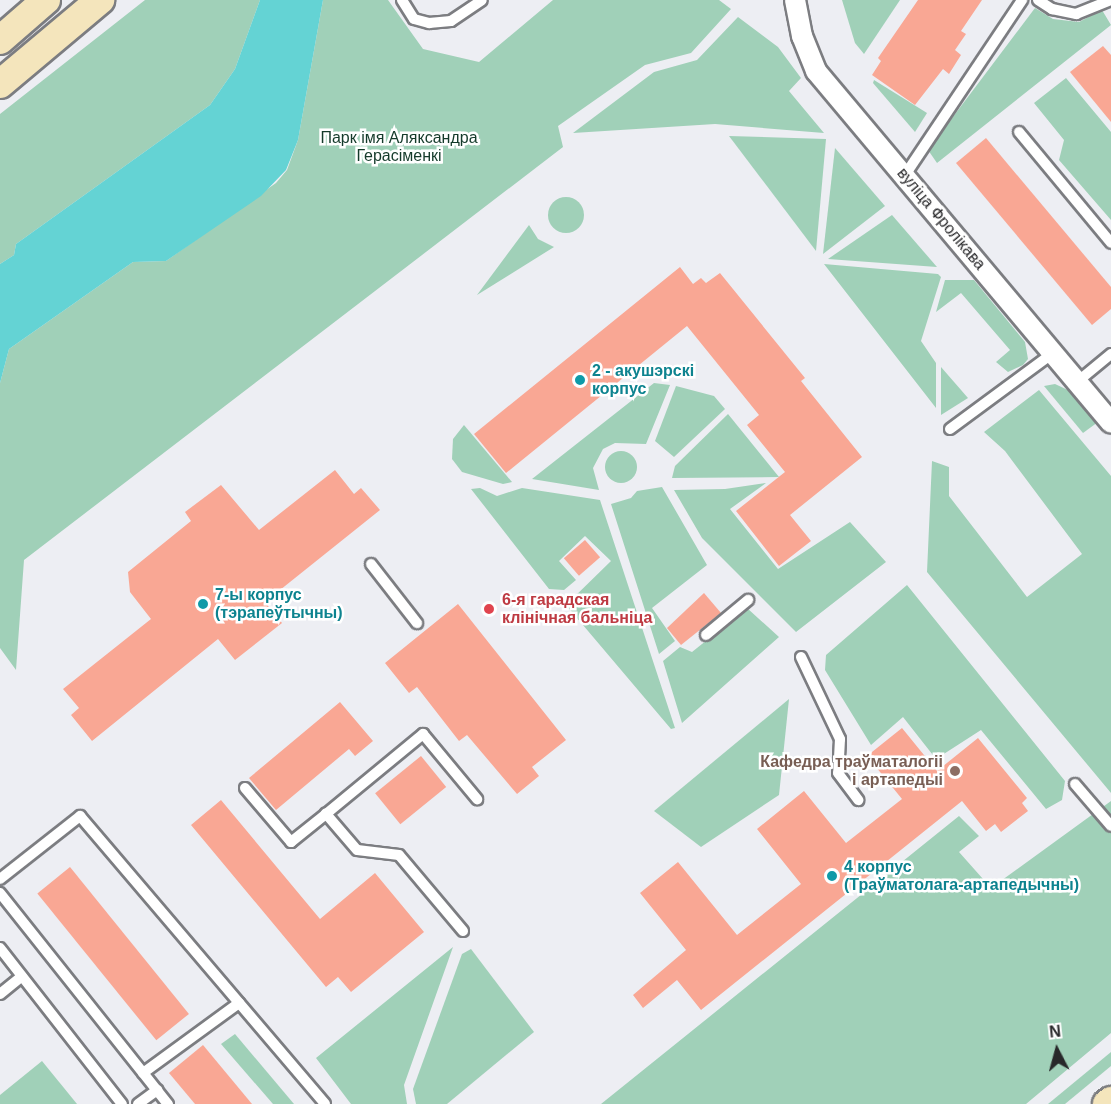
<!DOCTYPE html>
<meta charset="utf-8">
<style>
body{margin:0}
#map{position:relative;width:1111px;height:1104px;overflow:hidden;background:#edeef3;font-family:Arial,sans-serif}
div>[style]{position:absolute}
.green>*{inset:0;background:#a0d0b8}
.round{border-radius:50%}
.water>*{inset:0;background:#64d3d4}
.building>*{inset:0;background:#f9a794;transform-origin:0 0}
.roads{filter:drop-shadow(2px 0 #7c7d81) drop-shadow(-2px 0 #7c7d81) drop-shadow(0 2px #7c7d81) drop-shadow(0 -2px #7c7d81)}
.lane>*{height:10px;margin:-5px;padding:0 5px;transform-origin:5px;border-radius:5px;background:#fff}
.street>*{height:20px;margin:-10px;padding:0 10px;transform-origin:10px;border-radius:10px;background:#fff}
.secondary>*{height:28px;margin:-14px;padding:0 14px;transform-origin:14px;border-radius:14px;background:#f4e5bc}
.dots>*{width:16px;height:16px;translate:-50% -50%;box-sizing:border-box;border:3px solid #fff;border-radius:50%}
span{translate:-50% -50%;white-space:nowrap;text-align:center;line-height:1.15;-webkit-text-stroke:5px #fff;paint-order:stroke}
.park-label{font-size:16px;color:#143a2a}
.street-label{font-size:16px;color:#28282a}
.culture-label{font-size:16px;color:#0d838f;font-weight:700}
.left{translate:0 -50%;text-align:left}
.health-label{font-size:16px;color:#be3a42;font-weight:700}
.education-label{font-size:16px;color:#785e54;font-weight:700}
.right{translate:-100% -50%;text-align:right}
.north{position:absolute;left:1027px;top:1020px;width:60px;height:60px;-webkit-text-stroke:4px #fff;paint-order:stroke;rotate:354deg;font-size:16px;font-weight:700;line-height:24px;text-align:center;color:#28282a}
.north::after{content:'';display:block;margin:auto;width:21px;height:27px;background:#28282a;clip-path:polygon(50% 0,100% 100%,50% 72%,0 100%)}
</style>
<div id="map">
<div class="green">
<i style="clip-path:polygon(145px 0,260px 0,235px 69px,210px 105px,16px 244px,14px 255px,0 264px,0 114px)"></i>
<i style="clip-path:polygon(323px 0,388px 0,423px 49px,479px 62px,553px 0,719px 0,731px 9px,691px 53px,645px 65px,558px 126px,563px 147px,24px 560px,16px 670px,0 648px,0 383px,9px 349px,133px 262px,166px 261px,276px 183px,287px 170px,298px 140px)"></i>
<i style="clip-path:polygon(842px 0,900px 0,864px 54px,855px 43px)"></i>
<i style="clip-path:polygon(1035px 8px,1053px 19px,1079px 22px,1102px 10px,1111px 25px,937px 163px,928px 150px)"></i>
<i style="clip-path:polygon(738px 17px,778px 47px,801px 78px,789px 91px,824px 133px,715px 124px,573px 133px,654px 72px,697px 60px)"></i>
<i style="clip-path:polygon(1066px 78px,1111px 132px,1111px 220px,1059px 160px,1064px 140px,1034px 103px)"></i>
<i style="clip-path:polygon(874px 80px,927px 113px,915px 132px,873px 83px)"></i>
<i style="clip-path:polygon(729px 136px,826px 139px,816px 251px)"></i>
<i style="clip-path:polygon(835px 148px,885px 206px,823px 254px)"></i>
<i class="round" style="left:548px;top:197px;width:36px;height:36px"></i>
<i style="clip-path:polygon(892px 215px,937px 267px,828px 259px)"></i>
<i style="clip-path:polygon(529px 225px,538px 239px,554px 247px,477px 295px)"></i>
<i style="clip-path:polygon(824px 264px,938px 274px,941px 277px,921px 341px,936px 363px,936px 408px)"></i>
<i style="clip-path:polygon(945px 280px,974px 280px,1025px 342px,1028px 359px,1023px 365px,1008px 372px,996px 362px,1010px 350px,961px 293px,936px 312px)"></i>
<i style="clip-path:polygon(941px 367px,968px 398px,941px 415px)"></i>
<i style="clip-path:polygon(654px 383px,670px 385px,646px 444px,615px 443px,603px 449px,593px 468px,599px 490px,532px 479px)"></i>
<i style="clip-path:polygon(1055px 384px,1070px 391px,1098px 422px,1083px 433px,1044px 386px)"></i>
<i style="clip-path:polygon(676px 386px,714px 396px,725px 409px,674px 457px,655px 441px)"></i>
<i style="clip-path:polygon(1039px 390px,1111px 476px,1111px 793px,927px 572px,932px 461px,949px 467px,949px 496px,1027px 597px,1082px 554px,1005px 451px,984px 432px)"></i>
<i style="clip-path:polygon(728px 414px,779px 477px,672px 478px,675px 466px)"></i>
<i style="clip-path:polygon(464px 425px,512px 482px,503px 484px,462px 472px,452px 459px,453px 439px)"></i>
<i class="round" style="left:605px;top:451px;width:32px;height:32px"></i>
<i style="clip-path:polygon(766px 483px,730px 509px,778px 569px,850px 522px,886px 562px,796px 632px,702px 538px,674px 490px,725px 489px)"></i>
<i style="clip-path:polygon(662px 487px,707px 565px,652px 608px,675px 641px,659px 654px,611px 504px,631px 498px,637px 491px)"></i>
<i style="clip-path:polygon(480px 488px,497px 496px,522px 488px,600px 500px,675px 728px,671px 729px,566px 605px,611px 561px,585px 536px,559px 561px,576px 580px,564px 590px,549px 589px,471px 489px)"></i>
<i style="clip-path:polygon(907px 585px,1065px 781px,1062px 800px,1046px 809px,981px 730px,936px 759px,903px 717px,871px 745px,825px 670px,826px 655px)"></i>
<i style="clip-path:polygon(747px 608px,779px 637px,682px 723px,663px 661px,680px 647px,692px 652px)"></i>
<i style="clip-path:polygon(789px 699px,779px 795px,701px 847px,654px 811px)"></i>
<i style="clip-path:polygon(1111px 801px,1111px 1033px,1026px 1104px,601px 1104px,959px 816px,979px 836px,959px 852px,991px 888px)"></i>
<i style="clip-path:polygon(453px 947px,404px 1085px,407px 1104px,351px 1104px,316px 1058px)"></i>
<i style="clip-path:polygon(471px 949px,534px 1032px,447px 1104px,416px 1104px,413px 1089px,462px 954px)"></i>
<i style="clip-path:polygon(235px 1034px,294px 1104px,273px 1104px,221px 1044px)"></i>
<i style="clip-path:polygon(1111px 1052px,1111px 1066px,1065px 1104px,1048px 1104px)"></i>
<i style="clip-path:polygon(42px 1061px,77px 1104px,0 1104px,0 1095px)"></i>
</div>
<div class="water">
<i style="clip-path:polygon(260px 0,323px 0,298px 140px,286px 170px,261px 196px,166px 261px,133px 262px,9px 349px,0 383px,0 264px,14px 255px,16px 244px,210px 105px,235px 69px)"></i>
</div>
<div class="building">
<i style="clip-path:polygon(918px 0,982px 0,961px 31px,966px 34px,955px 50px,961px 55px,949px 74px,943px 69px,915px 105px,872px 75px,881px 61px,878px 58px)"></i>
<i style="clip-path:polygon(1103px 46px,1111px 55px,1111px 122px,1070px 72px)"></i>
<i style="clip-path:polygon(986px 138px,1111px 287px,1111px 309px,1092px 325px,956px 163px)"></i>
<i style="clip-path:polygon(680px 267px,693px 284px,701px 278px,706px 283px,720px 273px,805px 378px,801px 381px,862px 457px,790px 515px,811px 541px,779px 566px,736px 511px,785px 472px,747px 425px,759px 415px,687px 326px,506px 473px,474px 434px)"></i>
<i style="clip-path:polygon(335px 470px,354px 494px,361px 488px,380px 510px,265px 602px,282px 623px,235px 660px,218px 639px,92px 741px,71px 715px,79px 708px,63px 689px,151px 619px,130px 592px,128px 572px,191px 521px,185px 512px,221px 485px,259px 530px)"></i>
<i style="left:585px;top:540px;width:23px;height:28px;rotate:49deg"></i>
<i style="clip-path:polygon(704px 593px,721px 613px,681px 645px,667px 628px)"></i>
<i style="clip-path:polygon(458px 604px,566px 740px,532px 767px,539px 776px,517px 794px,467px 735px,459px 741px,417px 687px,409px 693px,385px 663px)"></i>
<i style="clip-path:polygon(340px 702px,373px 741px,355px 756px,349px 749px,276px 810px,249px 778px)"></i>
<i style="clip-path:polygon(902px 728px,937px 771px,978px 738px,1027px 798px,1022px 803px,1028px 811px,1001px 832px,995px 824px,986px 831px,962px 801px,701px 1010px,677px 980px,643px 1008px,633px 995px,686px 950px,640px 893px,678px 862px,737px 935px,801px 884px,757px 829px,804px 791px,846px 843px,902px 799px,867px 756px)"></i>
<i style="left:421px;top:756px;width:40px;height:59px;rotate:51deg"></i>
<i style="clip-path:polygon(221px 800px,320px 919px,375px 873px,424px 932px,351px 992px,338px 977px,326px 987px,191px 825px)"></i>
<i style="left:70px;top:867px;width:189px;height:42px;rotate:51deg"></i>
<i style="clip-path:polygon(203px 1045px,252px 1104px,195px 1104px,169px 1073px)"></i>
</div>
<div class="roads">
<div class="lane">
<i style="left:402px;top:0;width:22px;rotate:58deg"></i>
<i style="left:414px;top:19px;width:16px;rotate:15deg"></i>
<i style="left:429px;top:23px;width:22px;rotate:-5deg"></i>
<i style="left:451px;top:21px;width:37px;rotate:-34deg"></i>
<i style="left:1038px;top:0;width:17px;rotate:33deg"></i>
<i style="left:1052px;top:9px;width:25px;rotate:12deg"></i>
<i style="left:1076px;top:14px;width:38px;rotate:-22deg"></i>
<i style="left:1019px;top:132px;width:144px;rotate:50.3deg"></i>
<i style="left:905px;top:175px;width:211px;rotate:-56.2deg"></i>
<i style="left:1077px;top:382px;width:44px;rotate:-39.5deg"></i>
<i style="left:950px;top:429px;width:128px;rotate:-36.4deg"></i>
<i style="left:371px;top:564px;width:75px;rotate:52.1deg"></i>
<i style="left:706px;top:635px;width:55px;rotate:-39.8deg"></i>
<i style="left:801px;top:657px;width:91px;rotate:64.6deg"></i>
<i style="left:840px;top:739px;width:34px;rotate:93deg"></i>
<i style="left:838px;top:773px;width:34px;rotate:53deg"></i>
<i style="left:1075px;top:784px;width:55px;rotate:49.4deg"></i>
<i style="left:245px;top:788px;width:71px;rotate:49.6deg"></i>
<i style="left:291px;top:842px;width:45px;rotate:-38.7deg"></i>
<i style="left:0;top:879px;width:102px;rotate:-38.2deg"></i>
<i style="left:80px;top:816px;width:378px;rotate:49.6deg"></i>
<i style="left:0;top:893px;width:270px;rotate:51.5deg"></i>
<i style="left:463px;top:931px;width:99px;rotate:-130.1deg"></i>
<i style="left:399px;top:855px;width:42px;rotate:-173.2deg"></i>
<i style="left:357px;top:850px;width:48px;rotate:-130.7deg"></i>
<i style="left:326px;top:814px;width:126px;rotate:-39.5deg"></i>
<i style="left:423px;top:734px;width:85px;rotate:50.3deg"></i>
<i style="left:0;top:948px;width:198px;rotate:52deg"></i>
<i style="left:0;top:994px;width:28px;rotate:-39deg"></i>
<i style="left:143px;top:1073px;width:119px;rotate:-36.1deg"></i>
<i style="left:138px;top:1104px;width:24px;rotate:-36deg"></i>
</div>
<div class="street">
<i style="left:795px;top:0;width:37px;rotate:79deg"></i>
<i style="left:802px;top:36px;width:38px;rotate:68deg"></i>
<i style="left:816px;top:71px;width:459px;rotate:50deg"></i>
</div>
<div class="secondary">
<i style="left:0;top:40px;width:61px;rotate:-41deg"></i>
<i style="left:0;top:84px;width:131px;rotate:-40deg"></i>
<i style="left:1107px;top:1104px;width:5px;rotate:-37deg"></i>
</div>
</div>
<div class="dots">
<i style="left:580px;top:380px;background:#0f9aa8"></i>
<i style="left:203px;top:604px;background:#0f9aa8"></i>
<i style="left:489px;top:609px;background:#e0444e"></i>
<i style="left:955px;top:771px;background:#8d6e63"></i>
<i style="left:832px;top:876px;background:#0f9aa8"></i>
</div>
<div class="park-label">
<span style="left:399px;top:147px">Парк імя Аляксандра<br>Герасіменкі</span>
</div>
<div class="street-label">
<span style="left:941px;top:219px;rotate:50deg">вуліца Фролікава</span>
</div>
<div class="culture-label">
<span class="left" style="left:592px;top:380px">2 - акушэрскі<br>корпус</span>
<span class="left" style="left:215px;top:604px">7-ы корпус<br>(тэрапеўтычны)</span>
<span class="left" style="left:844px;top:876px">4 корпус<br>(Траўматолага-артапедычны)</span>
</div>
<div class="health-label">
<span class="left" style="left:502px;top:609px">6-я гарадская<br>клінічная бальніца</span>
</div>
<div class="education-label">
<span class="right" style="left:943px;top:771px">Кафедра траўматалогіі<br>і артапедыі</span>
</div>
<div class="north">N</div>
</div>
